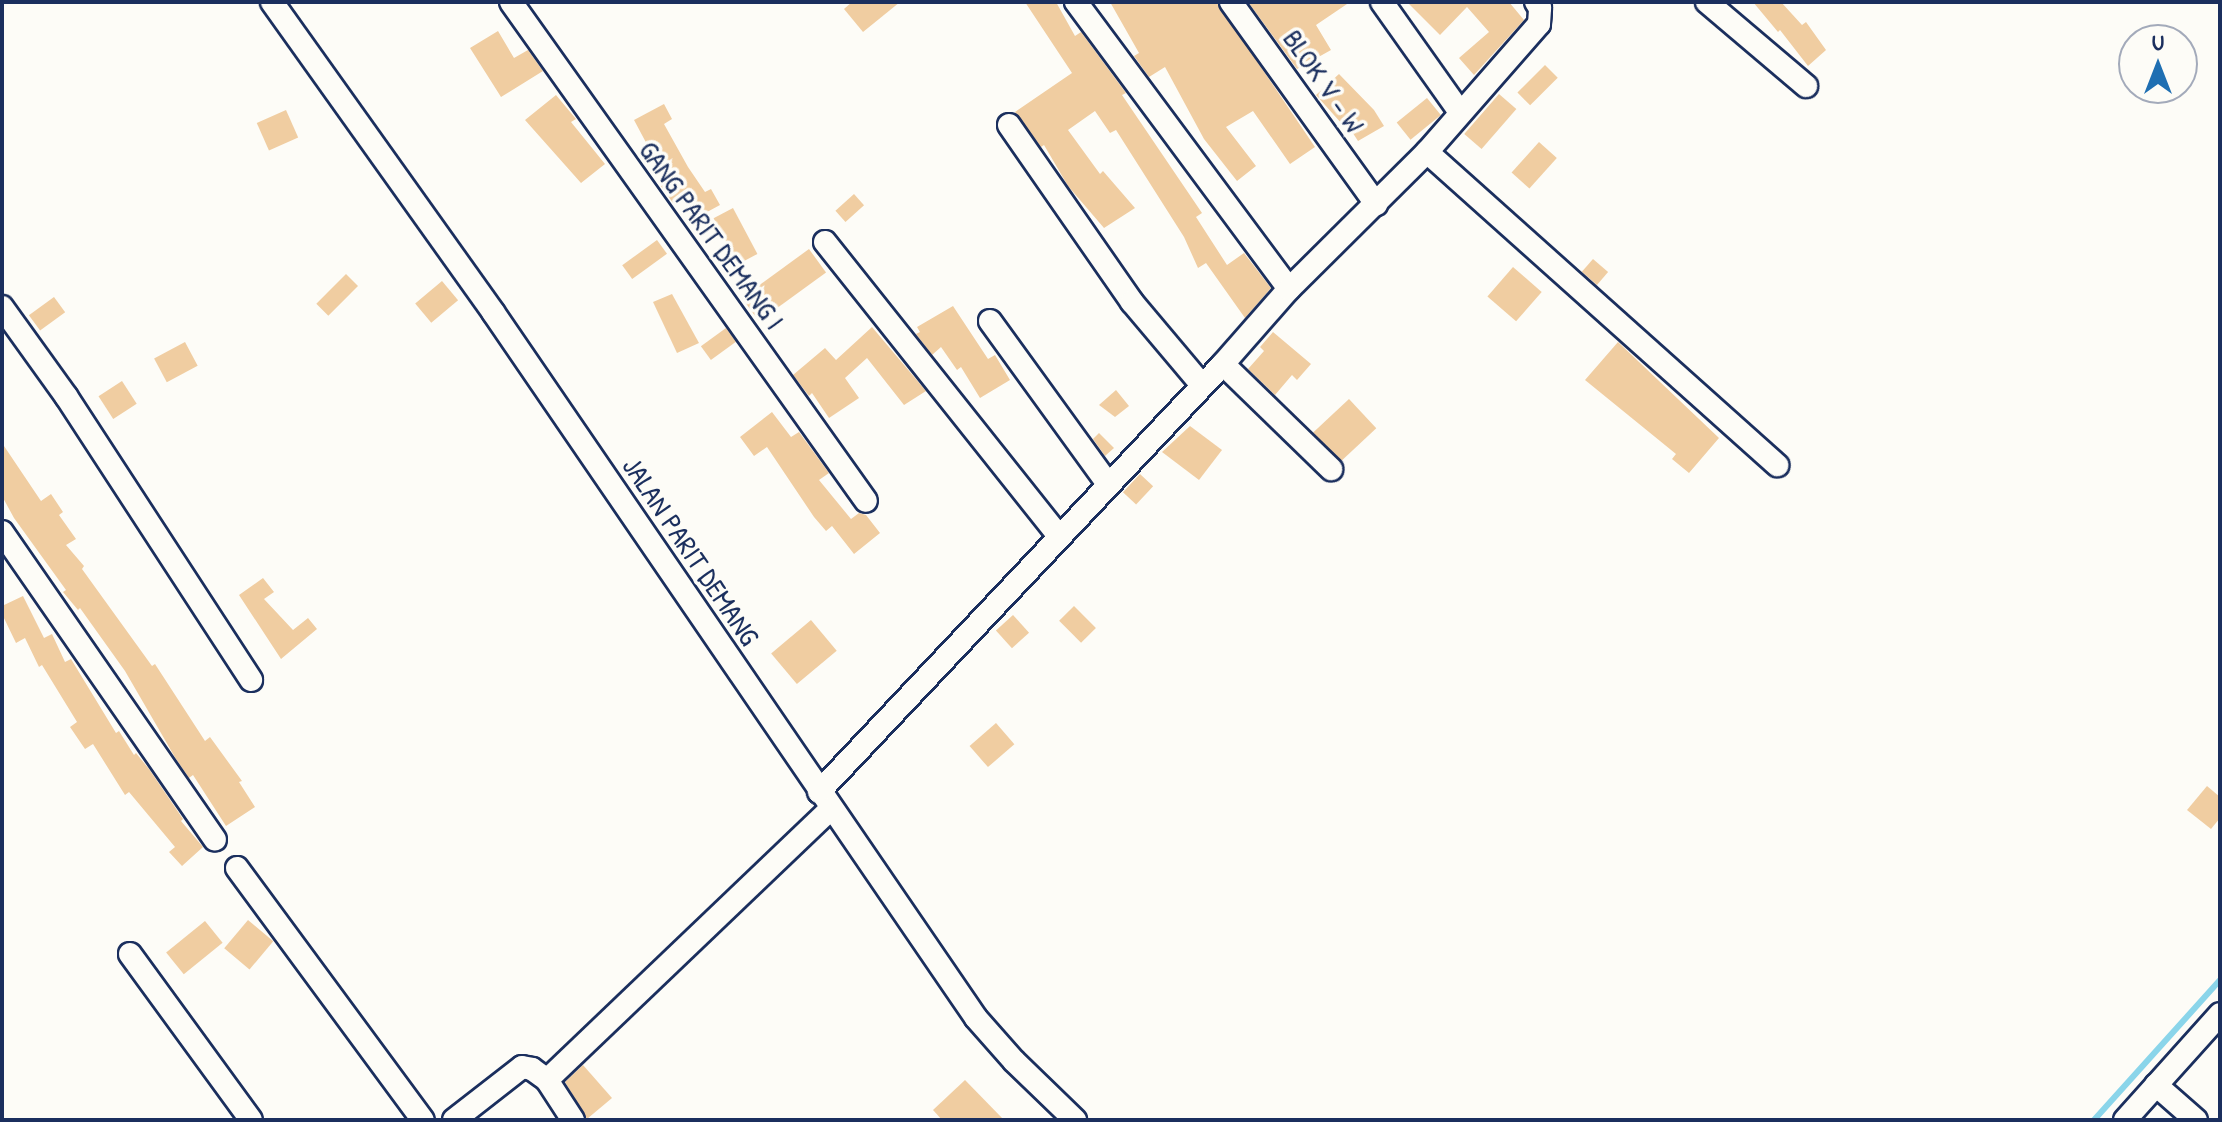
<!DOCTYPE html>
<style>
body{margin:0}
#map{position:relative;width:2222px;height:1122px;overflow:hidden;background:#fdfcf7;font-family:"Patrick Hand",sans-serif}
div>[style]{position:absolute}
.stream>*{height:6px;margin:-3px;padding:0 3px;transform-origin:3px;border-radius:3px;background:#8ad5ea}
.building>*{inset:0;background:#f0cda1;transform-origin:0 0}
.roads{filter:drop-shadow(2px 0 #1b2f5e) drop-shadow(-2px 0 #1b2f5e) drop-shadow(0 2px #1b2f5e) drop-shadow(0 -2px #1b2f5e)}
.minor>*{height:22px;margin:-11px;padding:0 11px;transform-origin:11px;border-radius:11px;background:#fdfcf7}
span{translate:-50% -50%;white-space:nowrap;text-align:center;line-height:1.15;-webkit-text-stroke:7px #fdfcf7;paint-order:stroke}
.street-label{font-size:28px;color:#1b2f5e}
.frame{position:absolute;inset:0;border:4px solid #1b2f5e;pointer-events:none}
.north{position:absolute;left:2118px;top:24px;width:80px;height:80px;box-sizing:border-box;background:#fdfcf7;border:2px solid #a3aaba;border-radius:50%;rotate:0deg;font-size:22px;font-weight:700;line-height:32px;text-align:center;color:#1b2f5e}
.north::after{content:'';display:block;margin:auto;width:28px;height:36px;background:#1f6fb2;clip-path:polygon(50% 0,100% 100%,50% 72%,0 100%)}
</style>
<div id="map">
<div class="stream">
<i style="left:2094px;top:1120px;width:188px;rotate:-48deg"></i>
</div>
<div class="building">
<i style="clip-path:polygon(852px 2px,900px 2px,863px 32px,844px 9px)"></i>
<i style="clip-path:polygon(1025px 2px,1056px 2px,1075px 36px,1081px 32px,1126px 93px,1122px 95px,1202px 213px,1196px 217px,1227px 265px,1244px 253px,1271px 288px,1245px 318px,1206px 263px,1198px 268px,1184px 237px,1116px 130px,1110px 133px,1095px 111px,1068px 130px,1100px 174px,1103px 171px,1135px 208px,1104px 228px,1068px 186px,1044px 145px,1041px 147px,1015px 112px,1072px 73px)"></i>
<i style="clip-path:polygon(1110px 2px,1217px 2px,1315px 147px,1290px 164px,1253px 111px,1226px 127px,1256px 166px,1237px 181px,1204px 139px,1165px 67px,1149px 77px,1134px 56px,1139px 53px)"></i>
<i style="clip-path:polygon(1248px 2px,1350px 2px,1316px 25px,1331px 50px,1297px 69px)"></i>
<i style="clip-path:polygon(1407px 2px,1509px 2px,1524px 20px,1474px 75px,1459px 58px,1489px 32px,1467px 7px,1440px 35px)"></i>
<i style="clip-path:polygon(1753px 2px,1781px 2px,1802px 25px,1806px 22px,1826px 50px,1808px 66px,1780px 30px,1778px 32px)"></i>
<i style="clip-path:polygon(498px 31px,514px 58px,528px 50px,543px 71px,501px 97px,470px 48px)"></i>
<i style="left:1545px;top:65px;width:18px;height:39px;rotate:45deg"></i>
<i style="clip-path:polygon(1339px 74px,1374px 110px,1384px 126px,1358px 141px,1345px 121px,1342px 124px,1316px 95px)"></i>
<i style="left:1499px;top:94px;width:23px;height:53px;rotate:41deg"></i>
<i style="clip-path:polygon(556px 95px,576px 119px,571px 122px,605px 164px,581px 183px,525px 120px)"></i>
<i style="left:1427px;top:98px;width:22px;height:39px;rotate:51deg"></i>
<i style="clip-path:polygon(664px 104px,672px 119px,664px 124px,688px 167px,705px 192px,711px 189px,720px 205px,696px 218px,683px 196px,673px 203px,661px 186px,664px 184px,646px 152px,650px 150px,634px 120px)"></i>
<i style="left:286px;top:110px;width:30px;height:32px;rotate:66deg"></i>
<i style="left:1539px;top:142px;width:24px;height:41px;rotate:42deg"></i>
<i style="left:854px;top:194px;width:15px;height:25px;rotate:48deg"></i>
<i style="left:733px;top:208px;width:52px;height:22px;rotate:62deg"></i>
<i style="left:657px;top:240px;width:17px;height:43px;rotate:54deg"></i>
<i style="left:809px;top:249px;width:29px;height:83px;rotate:54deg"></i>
<i style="left:1593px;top:259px;width:20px;height:17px;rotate:41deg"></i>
<i style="left:1513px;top:267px;width:38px;height:39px;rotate:41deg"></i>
<i style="left:346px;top:274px;width:17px;height:42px;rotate:45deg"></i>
<i style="left:442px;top:281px;width:25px;height:35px;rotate:50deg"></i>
<i style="clip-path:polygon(672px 294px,699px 343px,677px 353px,653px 302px)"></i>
<i style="left:54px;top:297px;width:19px;height:31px;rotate:54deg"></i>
<i style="clip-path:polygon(953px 306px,988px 359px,995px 355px,1010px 380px,980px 398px,961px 367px,957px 370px,941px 347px,932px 355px,916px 334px,920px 332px,917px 327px)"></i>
<i style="clip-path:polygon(872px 327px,926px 391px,904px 405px,867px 358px,845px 378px,859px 398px,829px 418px,812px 393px,809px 396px,793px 375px,825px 348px,836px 360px)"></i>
<i style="left:726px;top:328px;width:17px;height:31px;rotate:54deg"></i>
<i style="clip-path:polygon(1273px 332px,1311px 364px,1297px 380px,1292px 375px,1275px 395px,1248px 369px,1264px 351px,1260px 347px)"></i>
<i style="left:185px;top:342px;width:27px;height:35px;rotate:62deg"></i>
<i style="clip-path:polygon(1618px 342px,1719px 438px,1689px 473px,1672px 459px,1676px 454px,1585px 380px)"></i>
<i style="left:122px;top:381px;width:27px;height:28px;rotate:57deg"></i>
<i style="clip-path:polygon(1116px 390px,1129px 406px,1115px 417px,1099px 405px)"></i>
<i style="left:1349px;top:399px;width:40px;height:49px;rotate:47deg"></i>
<i style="clip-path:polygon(772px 412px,791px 437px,799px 432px,829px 473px,819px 480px,851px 519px,859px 513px,866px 515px,880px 533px,854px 554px,832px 526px,826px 531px,814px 517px,767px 447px,754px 456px,740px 437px)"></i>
<i style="clip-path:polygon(1190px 426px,1222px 450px,1199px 480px,1162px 452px)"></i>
<i style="clip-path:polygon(1099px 433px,1114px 448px,1105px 456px,1093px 439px)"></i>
<i style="clip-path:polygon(2px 443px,41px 501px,51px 494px,63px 512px,59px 515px,76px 539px,66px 545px,84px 566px,82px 569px,152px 666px,155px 664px,205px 741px,210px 737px,242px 781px,239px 782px,255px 807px,226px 826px,193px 775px,189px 778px,176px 759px,125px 671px,80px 608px,78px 610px,63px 592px,66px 590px,14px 518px,2px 496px)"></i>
<i style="left:1140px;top:474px;width:18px;height:25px;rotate:43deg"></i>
<i style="clip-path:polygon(263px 578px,274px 592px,264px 599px,293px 630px,308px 618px,317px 629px,281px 659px,239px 595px)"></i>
<i style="clip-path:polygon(23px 596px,44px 638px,52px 634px,65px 662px,71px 659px,116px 733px,119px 731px,134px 755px,136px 753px,149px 769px,183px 819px,181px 821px,203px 847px,182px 866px,169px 852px,175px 847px,129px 792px,125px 795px,93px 744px,85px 749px,70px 727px,77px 722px,42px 665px,39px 667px,25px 638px,16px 643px,2px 614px,2px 606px)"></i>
<i style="left:1074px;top:606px;width:31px;height:21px;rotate:45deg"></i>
<i style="left:1013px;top:615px;width:24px;height:23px;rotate:48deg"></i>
<i style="left:811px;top:620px;width:40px;height:52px;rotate:50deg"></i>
<i style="left:996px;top:723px;width:28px;height:35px;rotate:49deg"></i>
<i style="clip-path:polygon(2207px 786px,2220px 797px,2220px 818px,2211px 829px,2187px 810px)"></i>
<i style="left:248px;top:920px;width:33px;height:37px;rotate:40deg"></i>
<i style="left:205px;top:921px;width:28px;height:50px;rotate:51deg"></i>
<i style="clip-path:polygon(583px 1065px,612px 1098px,587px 1119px,565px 1082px)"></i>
<i style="clip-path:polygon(965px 1080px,1004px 1120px,942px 1120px,933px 1110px)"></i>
</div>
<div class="roads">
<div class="minor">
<i style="left:272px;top:2px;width:381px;rotate:54.5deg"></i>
<i style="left:493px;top:312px;width:855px;rotate:55.62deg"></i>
<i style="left:976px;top:1018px;width:57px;rotate:48.5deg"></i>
<i style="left:1014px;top:1061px;width:85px;rotate:44deg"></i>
<i style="left:511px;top:2px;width:612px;rotate:54.57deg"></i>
<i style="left:1076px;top:2px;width:357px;rotate:53.4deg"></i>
<i style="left:1231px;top:2px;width:249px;rotate:54.3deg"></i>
<i style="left:1382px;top:2px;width:135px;rotate:54.7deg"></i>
<i style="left:1707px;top:2px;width:130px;rotate:40.3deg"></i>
<i style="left:1009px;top:125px;width:216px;rotate:55.2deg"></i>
<i style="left:1132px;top:302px;width:107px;rotate:49.9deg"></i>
<i style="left:1427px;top:152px;width:470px;rotate:41.8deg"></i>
<i style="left:825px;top:242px;width:376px;rotate:51.5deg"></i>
<i style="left:2px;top:307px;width:110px;rotate:54.3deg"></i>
<i style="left:66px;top:396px;width:339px;rotate:56.9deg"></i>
<i style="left:990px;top:321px;width:201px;rotate:54.1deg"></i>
<i style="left:1223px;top:364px;width:151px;rotate:44.2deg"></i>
<i style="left:2px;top:532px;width:374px;rotate:55.3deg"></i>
<i style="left:819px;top:792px;width:589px;rotate:-46.65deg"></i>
<i style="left:1223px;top:364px;width:100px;rotate:-48.7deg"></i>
<i style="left:1289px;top:289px;width:194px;rotate:-44.8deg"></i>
<i style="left:1427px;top:152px;width:170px;rotate:-48.8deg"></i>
<i style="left:1539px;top:24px;width:16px;rotate:-86deg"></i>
<i style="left:1540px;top:8px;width:7px;rotate:-124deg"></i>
<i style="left:237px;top:868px;width:313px;rotate:53.6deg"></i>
<i style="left:130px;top:954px;width:205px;rotate:53.9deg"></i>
<i style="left:547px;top:1080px;width:393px;rotate:-43.7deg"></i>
<i style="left:2156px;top:1085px;width:53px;rotate:41.2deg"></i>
<i style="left:454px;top:1120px;width:86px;rotate:-37.9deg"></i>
<i style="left:522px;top:1067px;width:10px;rotate:11deg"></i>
<i style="left:532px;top:1069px;width:19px;rotate:36deg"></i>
<i style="left:547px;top:1080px;width:48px;rotate:57deg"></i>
<i style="left:2125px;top:1120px;width:142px;rotate:-48.1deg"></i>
</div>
</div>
<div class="street-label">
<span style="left:1324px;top:81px;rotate:55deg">BLOK V - W</span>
<span style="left:712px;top:235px;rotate:54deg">GANG PARIT DEMANG I</span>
<span style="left:691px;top:551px;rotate:56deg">JALAN PARIT DEMANG</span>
</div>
<div class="frame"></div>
<div class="north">U</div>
</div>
